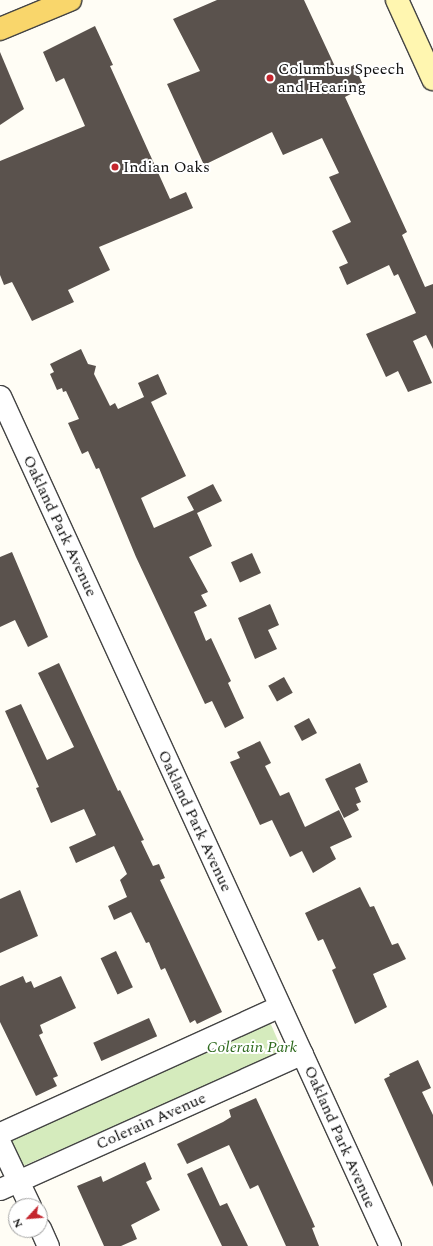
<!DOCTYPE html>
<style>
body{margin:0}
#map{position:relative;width:433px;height:1246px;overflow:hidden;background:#fffdf5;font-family:Spectral,serif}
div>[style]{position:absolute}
.green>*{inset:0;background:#d5ebbd}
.building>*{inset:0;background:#5a524d;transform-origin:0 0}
.roads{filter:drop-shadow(1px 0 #444) drop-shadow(-1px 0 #444) drop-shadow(0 1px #444) drop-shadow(0 -1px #444)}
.street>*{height:21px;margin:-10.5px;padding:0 10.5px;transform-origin:10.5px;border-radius:10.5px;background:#fff}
.secondary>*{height:22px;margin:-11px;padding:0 11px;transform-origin:11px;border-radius:11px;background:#fff6b0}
.primary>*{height:22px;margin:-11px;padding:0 11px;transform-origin:11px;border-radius:11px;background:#f9d66b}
.dots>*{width:11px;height:11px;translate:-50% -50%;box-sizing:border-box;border:2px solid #fff;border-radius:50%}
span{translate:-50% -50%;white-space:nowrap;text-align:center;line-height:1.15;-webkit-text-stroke:4px #fff;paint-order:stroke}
.poi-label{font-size:16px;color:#111}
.left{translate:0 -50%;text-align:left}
.street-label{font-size:16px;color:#111}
.park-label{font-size:16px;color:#2f6b1f;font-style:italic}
.north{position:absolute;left:8px;top:1198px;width:40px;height:40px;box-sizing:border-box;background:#fff;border:1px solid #a0a0a0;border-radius:50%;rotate:244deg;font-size:11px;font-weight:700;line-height:16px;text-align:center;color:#111}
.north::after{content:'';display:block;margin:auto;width:14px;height:18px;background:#c4262e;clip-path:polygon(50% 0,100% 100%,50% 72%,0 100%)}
</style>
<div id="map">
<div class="green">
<i style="clip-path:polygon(269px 1020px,283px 1052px,21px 1167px,8px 1142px)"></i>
</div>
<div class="building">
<i style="clip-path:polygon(217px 0,304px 0,338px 73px,354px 65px,364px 87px,345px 97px,407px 232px,402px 235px,425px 287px,433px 284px,433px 349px,426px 335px,413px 341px,432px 383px,408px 392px,398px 371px,386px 377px,366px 334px,416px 313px,398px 274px,394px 276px,389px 265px,347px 285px,339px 267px,348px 263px,332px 231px,351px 222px,329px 177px,339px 173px,322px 138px,283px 155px,272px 132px,204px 165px,167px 84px,200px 71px,173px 19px)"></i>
<i style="clip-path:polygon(95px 26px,113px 65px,110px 66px,170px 199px,186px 192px,193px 208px,99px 247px,110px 270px,68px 290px,74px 302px,32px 321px,12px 282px,4px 285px,0 275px,0 161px,85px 126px,64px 78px,56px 82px,43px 52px)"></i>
<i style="clip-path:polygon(0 52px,24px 109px,0 125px)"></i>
<i style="clip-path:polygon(81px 349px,88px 364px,96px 366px,94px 374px,110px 406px,115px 403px,118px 409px,144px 397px,138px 383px,158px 374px,167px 394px,151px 402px,186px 476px,141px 498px,154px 528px,194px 510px,187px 497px,213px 484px,222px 501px,197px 513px,212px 546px,189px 557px,208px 592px,201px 595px,207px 606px,194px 612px,206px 641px,211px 638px,231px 681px,228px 683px,244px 718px,225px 728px,212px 701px,205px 704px,136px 557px,99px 468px,96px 469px,88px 451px,82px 454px,68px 423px,79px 419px,66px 391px,63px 392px,62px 388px,57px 390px,50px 374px,54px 372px,50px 364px)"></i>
<i style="clip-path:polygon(12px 552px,48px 637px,28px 647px,15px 620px,0 627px,0 557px)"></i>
<i style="left:252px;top:553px;width:22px;height:23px;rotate:66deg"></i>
<i style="clip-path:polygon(270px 604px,279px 625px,268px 630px,277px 649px,255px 659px,238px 618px)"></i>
<i style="clip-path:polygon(59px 663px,118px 791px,120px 790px,144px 840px,141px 841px,153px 866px,159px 864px,165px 878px,160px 880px,222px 1012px,197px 1024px,195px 1020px,190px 1023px,165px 968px,161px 970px,149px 942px,146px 943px,131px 912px,114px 920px,108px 906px,127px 897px,120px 880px,127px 874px,114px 846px,76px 863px,69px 847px,96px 835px,84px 809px,51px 823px,36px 788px,39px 787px,5px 711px,21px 704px,47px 760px,74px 747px,38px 673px)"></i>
<i style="left:284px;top:677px;width:18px;height:18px;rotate:61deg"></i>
<i style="left:309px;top:718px;width:17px;height:17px;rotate:62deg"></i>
<i style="clip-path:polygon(260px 741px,271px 763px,265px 766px,280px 796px,289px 792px,305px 827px,339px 810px,352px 837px,330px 847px,336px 859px,313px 873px,302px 851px,290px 857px,272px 820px,260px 825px,230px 762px,240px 758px,237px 752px)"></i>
<i style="clip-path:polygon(360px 763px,368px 782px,355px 788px,361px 802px,356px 804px,359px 810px,344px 818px,325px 779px)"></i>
<i style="clip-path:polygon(360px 887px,370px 907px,374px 906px,392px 945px,398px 943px,406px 959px,373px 974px,387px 1007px,355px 1024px,332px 970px,336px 968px,323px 939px,318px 941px,305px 913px)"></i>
<i style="clip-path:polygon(20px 890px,38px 936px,0 953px,0 899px)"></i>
<i style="left:116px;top:951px;width:40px;height:17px;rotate:65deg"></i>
<i style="clip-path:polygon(23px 976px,26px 983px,31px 981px,34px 988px,61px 976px,76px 1008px,40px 1025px,43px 1033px,39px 1035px,58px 1076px,53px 1078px,57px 1086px,36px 1096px,0 1022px,0 986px)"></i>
<i style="left:149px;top:1018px;width:20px;height:61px;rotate:66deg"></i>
<i style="clip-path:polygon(418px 1060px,431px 1088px,422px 1092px,433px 1115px,433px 1187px,384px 1079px,390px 1076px,389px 1074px)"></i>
<i style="clip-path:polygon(256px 1098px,312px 1220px,315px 1227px,312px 1228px,319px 1246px,286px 1246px,258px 1185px,250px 1189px,229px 1145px,187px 1164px,177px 1144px,223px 1122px,231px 1117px,229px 1110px)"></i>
<i style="clip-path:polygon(145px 1162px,152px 1179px,146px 1182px,160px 1210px,131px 1225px,137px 1239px,121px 1246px,104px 1246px,77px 1186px,101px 1176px,103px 1182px)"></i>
<i style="clip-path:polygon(202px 1167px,220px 1206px,227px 1203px,248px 1246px,222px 1246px,187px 1174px)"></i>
</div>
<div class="roads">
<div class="street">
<i style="left:0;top:396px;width:935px;rotate:65.35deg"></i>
<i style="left:0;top:1133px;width:307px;rotate:-24.4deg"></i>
<i style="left:0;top:1143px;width:70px;rotate:64.5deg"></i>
<i style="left:0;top:1189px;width:331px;rotate:-24.2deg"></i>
<i style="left:40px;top:1228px;width:20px;rotate:66deg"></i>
</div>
<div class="secondary">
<i style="left:397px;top:0;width:87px;rotate:65.5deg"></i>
</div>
<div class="primary">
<i style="left:0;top:29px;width:76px;rotate:-22.5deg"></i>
</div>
</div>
<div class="dots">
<i style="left:270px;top:78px;background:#c4262e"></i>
<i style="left:115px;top:167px;background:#c4262e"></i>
</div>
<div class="poi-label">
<span class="left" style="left:278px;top:78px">Columbus Speech<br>and Hearing</span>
<span class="left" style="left:123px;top:167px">Indian Oaks</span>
</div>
<div class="street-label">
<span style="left:60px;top:526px;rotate:65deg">Oakland Park Avenue</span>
<span style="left:195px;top:821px;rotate:65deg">Oakland Park Avenue</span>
<span style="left:151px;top:1121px;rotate:-24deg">Colerain Avenue</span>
<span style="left:340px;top:1137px;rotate:66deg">Oakland Park Avenue</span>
</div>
<div class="park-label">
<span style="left:252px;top:1047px">Colerain Park</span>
</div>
<div class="north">N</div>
</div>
